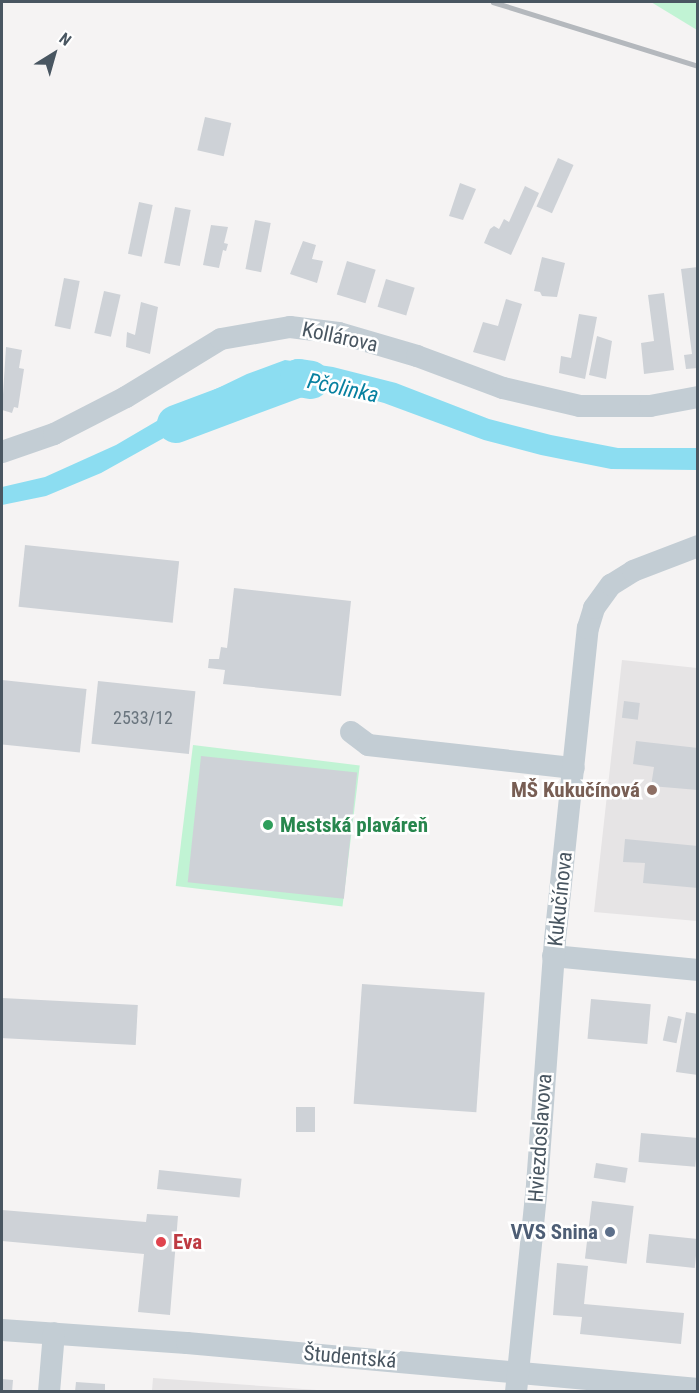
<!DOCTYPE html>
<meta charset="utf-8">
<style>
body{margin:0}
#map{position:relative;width:699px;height:1393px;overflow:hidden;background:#f5f3f3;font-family:"Roboto Condensed",sans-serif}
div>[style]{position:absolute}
.education>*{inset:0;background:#e6e4e5}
.green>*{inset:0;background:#c1f3d4;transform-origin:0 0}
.water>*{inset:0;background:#8cddf1}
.river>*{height:38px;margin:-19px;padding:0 19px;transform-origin:19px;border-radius:19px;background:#8cddf1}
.building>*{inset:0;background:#ced2d7;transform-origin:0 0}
.street>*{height:22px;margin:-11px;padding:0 11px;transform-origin:11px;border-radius:11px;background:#c3cdd4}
.rail>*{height:4.5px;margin:-2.25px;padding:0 2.25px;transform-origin:2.25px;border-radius:2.25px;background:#b4b8bd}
.dots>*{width:16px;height:16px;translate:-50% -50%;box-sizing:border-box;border:3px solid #fff;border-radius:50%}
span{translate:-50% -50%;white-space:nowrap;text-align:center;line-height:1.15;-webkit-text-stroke:5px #fff;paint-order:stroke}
.number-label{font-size:18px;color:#6a757e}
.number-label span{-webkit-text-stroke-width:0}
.street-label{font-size:21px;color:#495661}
.education-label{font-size:21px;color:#785e54;font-weight:700}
.right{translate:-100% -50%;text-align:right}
.leisure-label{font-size:21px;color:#27864d;font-weight:700}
.left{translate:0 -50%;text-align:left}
.service-label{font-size:21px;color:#4e5e75;font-weight:700}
.health-label{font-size:21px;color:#be3a42;font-weight:700}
.water-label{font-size:22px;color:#0780a0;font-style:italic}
.frame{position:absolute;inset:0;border:3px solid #495661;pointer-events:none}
.north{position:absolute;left:24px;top:24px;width:60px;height:60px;-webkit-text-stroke:4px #fff;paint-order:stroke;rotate:37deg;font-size:16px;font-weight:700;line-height:24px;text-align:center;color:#495661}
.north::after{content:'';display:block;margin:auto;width:21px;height:27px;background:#495661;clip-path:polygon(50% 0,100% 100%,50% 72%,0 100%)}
</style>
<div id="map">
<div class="education">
<i style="clip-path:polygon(622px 660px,697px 668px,697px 921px,594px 912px)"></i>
<i style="clip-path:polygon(153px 1378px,331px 1391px,152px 1391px)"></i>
</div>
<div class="green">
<i style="clip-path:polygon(651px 2px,697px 2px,697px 30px)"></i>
<i style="left:193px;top:745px;width:168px;height:142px;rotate:7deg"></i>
</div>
<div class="water">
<i style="clip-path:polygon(285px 360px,333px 367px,396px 383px,489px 419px,551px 435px,618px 448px,697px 448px,697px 470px,611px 469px,541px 455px,484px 440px,384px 403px,326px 387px,297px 383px,241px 395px,101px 473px,46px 496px,2px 505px,2px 487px,45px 477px,116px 445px,191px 401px,247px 374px)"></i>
</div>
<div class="river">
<i style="left:176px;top:424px;width:131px;rotate:-20.5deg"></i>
<i style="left:299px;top:378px;width:12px;rotate:9deg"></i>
</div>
<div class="building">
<i style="left:205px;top:117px;width:27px;height:34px;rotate:13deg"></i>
<i style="left:558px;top:158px;width:17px;height:53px;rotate:24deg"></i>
<i style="clip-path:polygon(460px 183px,476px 189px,463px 220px,449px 216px)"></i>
<i style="clip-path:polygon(525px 186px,539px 193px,511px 255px,484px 243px,490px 229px,494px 226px,499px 229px,504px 219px,509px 222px)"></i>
<i style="left:139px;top:202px;width:14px;height:53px;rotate:12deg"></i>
<i style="left:175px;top:207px;width:16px;height:57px;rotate:11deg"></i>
<i style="left:255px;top:220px;width:16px;height:50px;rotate:11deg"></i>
<i style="clip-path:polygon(211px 225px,228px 227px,224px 243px,228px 244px,226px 251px,223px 250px,219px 268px,203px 265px)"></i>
<i style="clip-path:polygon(303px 241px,316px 245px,312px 259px,323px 261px,317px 283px,290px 274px)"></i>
<i style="clip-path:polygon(542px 257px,565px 263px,557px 297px,542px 296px,540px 292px,534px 291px)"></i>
<i style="left:347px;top:261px;width:30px;height:35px;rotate:17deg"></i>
<i style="clip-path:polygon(698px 267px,698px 368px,686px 369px,684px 355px,692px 354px,681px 269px)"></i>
<i style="left:64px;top:278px;width:16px;height:49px;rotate:11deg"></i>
<i style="left:386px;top:279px;width:30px;height:29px;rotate:17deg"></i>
<i style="left:104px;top:291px;width:17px;height:43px;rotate:13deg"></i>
<i style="clip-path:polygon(664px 293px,674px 370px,644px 374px,641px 343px,654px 341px,648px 295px)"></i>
<i style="clip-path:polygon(506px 299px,522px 304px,505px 361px,473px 352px,483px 322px,498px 326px)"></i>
<i style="clip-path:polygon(141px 302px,158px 307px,150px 354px,126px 347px,127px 332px,135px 335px)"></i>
<i style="clip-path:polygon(579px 314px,597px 317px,585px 379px,559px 373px,561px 356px,571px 358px)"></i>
<i style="clip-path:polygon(597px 336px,612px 341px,606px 379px,589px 375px)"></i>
<i style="clip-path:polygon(6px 347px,22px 350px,19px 368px,24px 369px,18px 408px,14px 407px,12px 413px,2px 410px)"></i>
<i style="left:25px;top:545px;width:155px;height:62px;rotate:6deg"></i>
<i style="clip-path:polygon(234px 588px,351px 601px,341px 696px,223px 684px,225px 670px,208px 668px,209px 659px,219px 659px,221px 647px,227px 648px)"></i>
<i style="left:2px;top:680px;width:85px;height:64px;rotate:6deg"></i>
<i style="left:98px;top:681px;width:98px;height:63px;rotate:6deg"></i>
<i style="left:624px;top:701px;width:16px;height:17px;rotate:7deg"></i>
<i style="clip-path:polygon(636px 741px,698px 748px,698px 790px,651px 786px,654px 767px,633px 764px)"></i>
<i style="left:201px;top:756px;width:157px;height:127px;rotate:6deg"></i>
<i style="clip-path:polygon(625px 839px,698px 846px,698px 888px,643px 883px,645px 863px,623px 862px)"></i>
<i style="left:362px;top:984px;width:123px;height:120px;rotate:4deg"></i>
<i style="left:2px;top:998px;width:136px;height:40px;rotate:3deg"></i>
<i style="left:591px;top:999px;width:60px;height:40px;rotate:5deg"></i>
<i style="clip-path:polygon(686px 1012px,698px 1014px,698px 1075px,676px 1072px)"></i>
<i style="left:668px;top:1016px;width:14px;height:25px;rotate:12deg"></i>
<i style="left:315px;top:1107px;width:25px;height:19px;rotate:90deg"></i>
<i style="left:641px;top:1133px;width:57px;height:29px;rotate:5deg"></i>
<i style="left:596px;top:1163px;width:32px;height:15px;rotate:9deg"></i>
<i style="left:159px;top:1170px;width:83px;height:19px;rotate:6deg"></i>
<i style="left:592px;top:1201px;width:42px;height:58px;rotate:7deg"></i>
<i style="clip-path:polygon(2px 1210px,146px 1222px,147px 1214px,178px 1216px,170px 1315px,138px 1312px,144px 1254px,2px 1241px)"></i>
<i style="left:649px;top:1234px;width:49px;height:29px;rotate:6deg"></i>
<i style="clip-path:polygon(557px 1263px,588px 1266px,584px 1304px,684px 1313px,681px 1344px,580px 1334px,582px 1317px,553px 1315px)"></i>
<i style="clip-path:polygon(2px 1379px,13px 1380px,12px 1392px,2px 1392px)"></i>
<i style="clip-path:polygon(76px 1382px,105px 1384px,105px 1392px,75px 1392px)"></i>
</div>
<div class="street">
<i style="left:2px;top:452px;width:55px;rotate:-19.1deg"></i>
<i style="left:54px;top:434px;width:81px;rotate:-27.2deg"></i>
<i style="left:126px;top:397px;width:111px;rotate:-31.4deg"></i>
<i style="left:221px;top:339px;width:70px;rotate:-9.9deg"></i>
<i style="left:290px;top:327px;width:49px;rotate:7deg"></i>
<i style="left:339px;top:333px;width:81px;rotate:16.4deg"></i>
<i style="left:417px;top:356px;width:92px;rotate:20.4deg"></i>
<i style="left:503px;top:388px;width:79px;rotate:13.2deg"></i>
<i style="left:580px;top:406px;width:70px"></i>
<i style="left:650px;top:406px;width:49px;rotate:-10.6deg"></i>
<i style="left:351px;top:732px;width:21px;rotate:37deg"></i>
<i style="left:368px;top:745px;width:207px;rotate:6.4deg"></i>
<i style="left:553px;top:956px;width:146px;rotate:5.5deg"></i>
<i style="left:2px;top:1330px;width:185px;rotate:4deg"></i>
<i style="left:187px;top:1343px;width:513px;rotate:5.14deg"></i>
<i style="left:49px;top:1392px;width:59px;rotate:-85.2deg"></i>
<i style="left:516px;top:1392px;width:208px;rotate:-84.2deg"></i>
<i style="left:537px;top:1185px;width:246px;rotate:-85.8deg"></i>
<i style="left:555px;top:940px;width:314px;rotate:-84deg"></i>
<i style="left:588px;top:628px;width:21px;rotate:-73deg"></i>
<i style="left:594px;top:608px;width:29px;rotate:-54deg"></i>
<i style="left:611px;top:585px;width:26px;rotate:-32deg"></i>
<i style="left:633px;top:571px;width:70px;rotate:-21deg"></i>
</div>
<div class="rail">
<i style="left:493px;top:2px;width:215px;rotate:17.3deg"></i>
</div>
<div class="dots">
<i style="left:652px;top:790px;background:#8d6e63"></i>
<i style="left:268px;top:825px;background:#2e9e5b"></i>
<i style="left:610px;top:1232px;background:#5c6f8a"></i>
<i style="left:161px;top:1242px;background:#e0444e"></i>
</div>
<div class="number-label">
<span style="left:143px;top:718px">2533/12</span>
</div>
<div class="street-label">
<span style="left:340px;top:337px;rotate:12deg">Kollárova</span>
<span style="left:560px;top:899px;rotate:-84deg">Kukučínova</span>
<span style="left:540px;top:1138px;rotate:-86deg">Hviezdoslavova</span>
<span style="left:350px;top:1357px;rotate:5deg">Študentská</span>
</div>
<div class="education-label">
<span class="right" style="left:640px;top:790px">MŠ Kukučínová</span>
</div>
<div class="leisure-label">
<span class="left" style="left:280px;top:825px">Mestská plaváreň</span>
</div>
<div class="service-label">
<span class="right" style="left:598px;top:1232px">VVS Snina</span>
</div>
<div class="health-label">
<span class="left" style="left:173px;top:1242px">Eva</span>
</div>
<div class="water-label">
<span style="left:343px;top:388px;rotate:12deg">Pčolinka</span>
</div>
<div class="frame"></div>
<div class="north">N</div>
</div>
